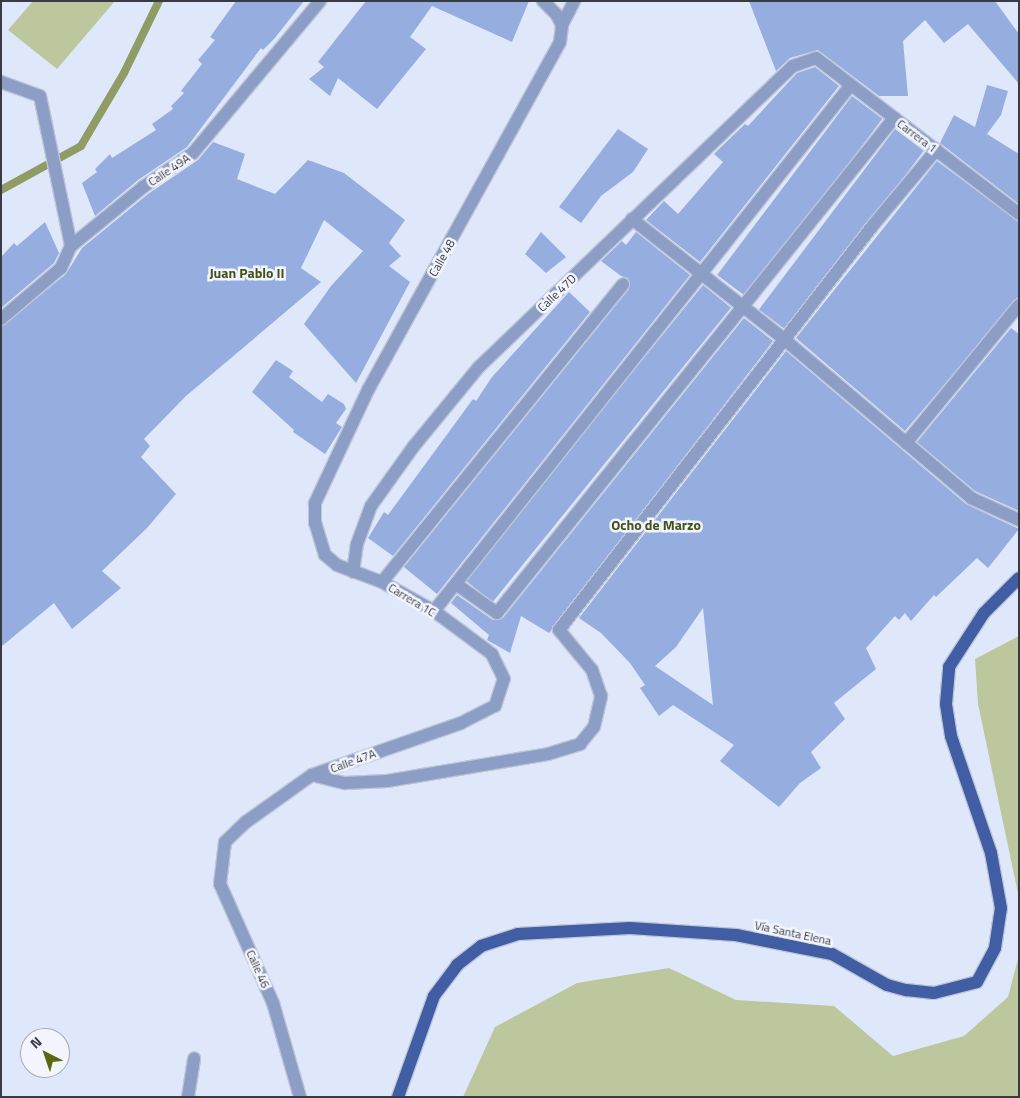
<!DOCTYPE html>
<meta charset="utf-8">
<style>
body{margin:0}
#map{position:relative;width:1020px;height:1098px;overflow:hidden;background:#dfe8fb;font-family:"Titillium Web",sans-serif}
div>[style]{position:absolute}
.green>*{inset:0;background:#bdc79d}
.stream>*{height:8px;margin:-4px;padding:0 4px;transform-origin:4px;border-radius:4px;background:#8f9c64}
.building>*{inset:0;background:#96ade0;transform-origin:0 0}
.roads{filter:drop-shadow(1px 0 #bec5d6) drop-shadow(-1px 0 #bec5d6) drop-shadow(0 1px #bec5d6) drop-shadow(0 -1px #bec5d6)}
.minor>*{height:12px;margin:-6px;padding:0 6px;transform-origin:6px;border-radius:6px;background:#8c9ec6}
.major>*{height:12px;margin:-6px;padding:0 6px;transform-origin:6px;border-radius:6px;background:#415da4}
span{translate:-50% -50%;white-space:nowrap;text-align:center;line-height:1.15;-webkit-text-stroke:5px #f2f5fd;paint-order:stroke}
.street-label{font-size:12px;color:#383b43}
.neighbourhood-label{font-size:14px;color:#465118;font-weight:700}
.frame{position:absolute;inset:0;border:2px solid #383b43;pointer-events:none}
.north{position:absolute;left:20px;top:1028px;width:50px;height:50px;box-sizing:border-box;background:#f2f5fd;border:1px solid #a8abb3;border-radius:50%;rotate:319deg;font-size:14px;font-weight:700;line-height:20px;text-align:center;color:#383b43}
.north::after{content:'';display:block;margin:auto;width:18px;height:22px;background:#5a6810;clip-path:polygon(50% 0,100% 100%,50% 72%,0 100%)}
</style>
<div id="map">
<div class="green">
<i style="clip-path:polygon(33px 1px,115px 1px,57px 69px,8px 30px)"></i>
<i style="clip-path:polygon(1019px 636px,1019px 898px,978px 704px,975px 659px)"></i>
<i style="clip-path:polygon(1019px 955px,1019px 1097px,463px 1097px,495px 1027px,577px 983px,669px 968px,736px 1000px,834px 1006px,893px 1056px,964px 1036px,1008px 997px)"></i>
</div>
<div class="stream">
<i style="left:1px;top:190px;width:91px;rotate:-28.8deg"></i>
<i style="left:81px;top:146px;width:85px;rotate:-59.5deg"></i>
<i style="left:124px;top:73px;width:80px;rotate:-64.1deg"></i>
</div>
<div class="building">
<i style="clip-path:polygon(236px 1px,304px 1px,274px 39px,263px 50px,261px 48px,187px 147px,138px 180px,95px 216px,82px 183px,97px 172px,95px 169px,110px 154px,112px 158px,156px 130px,152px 124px,173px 109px,171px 106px,184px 93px,181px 91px,202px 64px,198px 60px,215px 40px,210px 37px)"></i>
<i style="clip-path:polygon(366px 1px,529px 1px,512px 42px,432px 6px,410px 37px,426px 49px,377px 109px,338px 78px,330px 96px,309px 79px,324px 67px,318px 62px)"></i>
<i style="clip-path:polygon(749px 1px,995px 1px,1019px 34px,1019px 84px,968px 24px,944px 43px,925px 20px,903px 41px,908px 96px,879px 96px,818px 50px,790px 58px,776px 71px)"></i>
<i style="clip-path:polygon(815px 67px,839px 86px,700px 262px,646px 220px,664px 201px,678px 214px,723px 162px,714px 154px,720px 148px,745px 124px,748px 126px,797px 73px)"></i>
<i style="clip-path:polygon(987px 85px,1008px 91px,1001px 115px,987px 134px,1019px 154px,1019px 204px,940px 143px,954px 115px,975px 127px)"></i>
<i style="left:852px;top:96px;width:38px;height:224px;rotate:37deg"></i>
<i style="clip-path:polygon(618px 129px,648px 149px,633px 172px,601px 196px,581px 223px,559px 207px)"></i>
<i style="left:895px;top:129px;width:36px;height:226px;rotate:37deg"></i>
<i style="clip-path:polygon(213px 142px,245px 154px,237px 179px,275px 194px,308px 160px,344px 173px,405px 220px,389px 243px,401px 256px,389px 266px,410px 282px,356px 383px,304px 324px,331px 286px,363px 251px,324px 220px,301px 268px,321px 282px,186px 396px,144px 439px,150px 446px,141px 457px,176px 494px,147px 528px,102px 571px,121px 588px,72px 629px,54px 603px,1px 647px,1px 327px,66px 274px,82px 248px,148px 194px,198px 160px)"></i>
<i style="clip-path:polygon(937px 161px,1019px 222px,1019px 296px,905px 431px,796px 338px)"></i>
<i style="clip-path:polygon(45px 222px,59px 253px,54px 263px,1px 308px,1px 257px,14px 243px,17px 246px)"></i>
<i style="clip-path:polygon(541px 232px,566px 257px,546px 273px,525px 254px)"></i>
<i style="clip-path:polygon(636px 232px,690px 275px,437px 594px,404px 567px,629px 289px,628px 278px,621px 276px,601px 261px,622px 241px,626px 245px)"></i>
<i style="left:703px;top:285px;width:36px;height:379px;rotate:39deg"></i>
<i style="clip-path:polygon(569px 292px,590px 312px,393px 556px,368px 538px,384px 512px,388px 515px,473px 399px,476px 401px,492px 377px)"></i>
<i style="clip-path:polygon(744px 318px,773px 341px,549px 633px,521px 616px,510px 653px,487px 640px,489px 635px,451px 603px,457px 595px,493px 620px,503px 618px)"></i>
<i style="clip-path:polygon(1011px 328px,1019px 334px,1019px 511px,975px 491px,917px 442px)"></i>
<i style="clip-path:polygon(evenodd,786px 351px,966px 504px,1019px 529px,988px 568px,977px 558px,936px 597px,934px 595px,911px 621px,905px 613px,899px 620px,895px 616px,866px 648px,876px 669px,834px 703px,845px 719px,811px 752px,821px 768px,800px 783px,779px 807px,720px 761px,734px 745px,673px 705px,659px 716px,640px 688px,645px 685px,630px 663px,601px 633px,579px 618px,786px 351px,703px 608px,713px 705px,655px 666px,676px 647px,703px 608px)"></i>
<i style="clip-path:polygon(276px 360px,293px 371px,289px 377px,322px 402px,328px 394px,344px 404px,346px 409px,336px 423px,342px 427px,325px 454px,293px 432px,294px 430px,252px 392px)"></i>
</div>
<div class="roads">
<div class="minor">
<i style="left:562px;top:25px;width:27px;rotate:-63deg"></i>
<i style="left:1px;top:82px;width:41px;rotate:19.7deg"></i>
<i style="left:40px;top:96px;width:153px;rotate:78.3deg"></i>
<i style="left:632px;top:219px;width:195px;rotate:38.3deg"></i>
<i style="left:785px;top:340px;width:244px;rotate:40.3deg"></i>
<i style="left:971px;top:498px;width:53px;rotate:24.6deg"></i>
<i style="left:1px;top:319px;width:79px;rotate:-40.4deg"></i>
<i style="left:61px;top:268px;width:24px;rotate:-66deg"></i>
<i style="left:71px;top:246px;width:93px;rotate:-39.3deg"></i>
<i style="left:143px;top:187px;width:60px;rotate:-34.2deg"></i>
<i style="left:193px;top:153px;width:198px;rotate:-50.1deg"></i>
<i style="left:906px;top:443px;width:178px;rotate:-50.7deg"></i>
<i style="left:353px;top:572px;width:28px;rotate:-82deg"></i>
<i style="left:357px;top:544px;width:40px;rotate:-69.8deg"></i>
<i style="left:371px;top:506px;width:74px;rotate:-54.4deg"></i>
<i style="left:414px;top:446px;width:102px;rotate:-50.6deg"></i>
<i style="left:479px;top:367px;width:435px;rotate:-43.8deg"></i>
<i style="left:793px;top:66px;width:24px;rotate:-19deg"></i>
<i style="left:816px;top:58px;width:256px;rotate:37.5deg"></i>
<i style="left:382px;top:582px;width:383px;rotate:-51deg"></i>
<i style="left:456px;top:584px;width:50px;rotate:35.3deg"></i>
<i style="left:497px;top:613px;width:635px;rotate:-51.27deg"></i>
<i style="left:434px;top:611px;width:670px;rotate:-51.61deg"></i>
<i style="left:312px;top:775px;width:34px;rotate:14deg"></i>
<i style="left:345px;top:783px;width:42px;rotate:-2.7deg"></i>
<i style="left:387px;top:781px;width:163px;rotate:-9.5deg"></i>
<i style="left:548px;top:754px;width:34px;rotate:-17deg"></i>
<i style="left:580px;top:744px;width:22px;rotate:-51deg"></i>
<i style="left:594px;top:727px;width:32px;rotate:-77deg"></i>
<i style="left:601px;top:696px;width:28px;rotate:-109deg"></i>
<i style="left:592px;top:670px;width:52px;rotate:-129.5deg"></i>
<i style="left:559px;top:630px;width:514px;rotate:-52.19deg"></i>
<i style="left:874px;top:224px;width:97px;rotate:-50deg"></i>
<i style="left:188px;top:1097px;width:39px;rotate:-81deg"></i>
<i style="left:300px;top:1097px;width:98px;rotate:-106deg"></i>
<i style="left:273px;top:1003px;width:130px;rotate:-114deg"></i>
<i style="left:220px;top:884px;width:42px;rotate:-83.2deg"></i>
<i style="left:225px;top:842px;width:29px;rotate:-44deg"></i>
<i style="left:246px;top:822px;width:81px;rotate:-35.5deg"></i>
<i style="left:312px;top:775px;width:158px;rotate:-19.2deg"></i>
<i style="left:461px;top:723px;width:38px;rotate:-27deg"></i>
<i style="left:495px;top:706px;width:28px;rotate:-72deg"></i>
<i style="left:504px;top:679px;width:28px;rotate:-116deg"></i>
<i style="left:492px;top:654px;width:72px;rotate:-143.4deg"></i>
<i style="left:434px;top:611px;width:60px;rotate:-150.9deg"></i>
<i style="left:382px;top:582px;width:48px;rotate:-159.3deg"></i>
<i style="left:337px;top:565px;width:16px;rotate:-140deg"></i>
<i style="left:325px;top:555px;width:34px;rotate:-107deg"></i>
<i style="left:315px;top:523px;width:20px;rotate:-90deg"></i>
<i style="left:315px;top:503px;width:125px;rotate:-64.9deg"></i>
<i style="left:368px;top:390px;width:397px;rotate:-61.1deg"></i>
<i style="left:560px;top:42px;width:17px;rotate:-83deg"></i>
<i style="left:562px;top:25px;width:11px;rotate:-117deg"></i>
<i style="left:557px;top:15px;width:20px;rotate:-135deg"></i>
</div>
<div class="major">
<i style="left:398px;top:1097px;width:107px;rotate:-70.4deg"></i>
<i style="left:434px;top:996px;width:39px;rotate:-53deg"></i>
<i style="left:457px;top:965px;width:31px;rotate:-38deg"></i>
<i style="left:481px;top:946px;width:39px;rotate:-18deg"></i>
<i style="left:518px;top:934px;width:112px;rotate:-3.1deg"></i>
<i style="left:630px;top:928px;width:106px;rotate:3.8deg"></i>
<i style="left:736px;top:935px;width:98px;rotate:11.2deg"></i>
<i style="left:832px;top:954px;width:63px;rotate:29.4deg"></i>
<i style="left:887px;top:985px;width:20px;rotate:15deg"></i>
<i style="left:906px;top:990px;width:28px;rotate:6deg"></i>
<i style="left:934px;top:993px;width:44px;rotate:-14.3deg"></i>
<i style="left:977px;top:982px;width:38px;rotate:-62deg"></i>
<i style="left:995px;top:948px;width:40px;rotate:-81.5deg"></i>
<i style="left:1001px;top:908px;width:56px;rotate:-100.3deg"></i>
<i style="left:991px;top:853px;width:124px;rotate:-108.9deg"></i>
<i style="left:951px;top:736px;width:32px;rotate:-99deg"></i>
<i style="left:946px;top:704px;width:37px;rotate:-85deg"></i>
<i style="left:949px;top:667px;width:64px;rotate:-57.1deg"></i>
<i style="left:984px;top:613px;width:49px;rotate:-45deg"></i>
</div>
</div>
<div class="street-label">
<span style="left:917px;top:136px;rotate:37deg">Carrera 1</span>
<span style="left:169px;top:170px;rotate:-34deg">Calle 49A</span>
<span style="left:442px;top:258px;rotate:-61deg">Calle 48</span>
<span style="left:557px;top:293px;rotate:-44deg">Calle 47D</span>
<span style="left:412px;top:600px;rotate:31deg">Carrera 1C</span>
<span style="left:353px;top:761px;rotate:-20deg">Calle 47A</span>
<span style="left:793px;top:933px;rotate:12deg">Vía Santa Elena</span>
<span style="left:258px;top:969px;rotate:66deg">Calle 46</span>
</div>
<div class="neighbourhood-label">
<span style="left:247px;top:273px">Juan Pablo II</span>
<span style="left:656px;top:525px">Ocho de Marzo</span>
</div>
<div class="frame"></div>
<div class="north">N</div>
</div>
